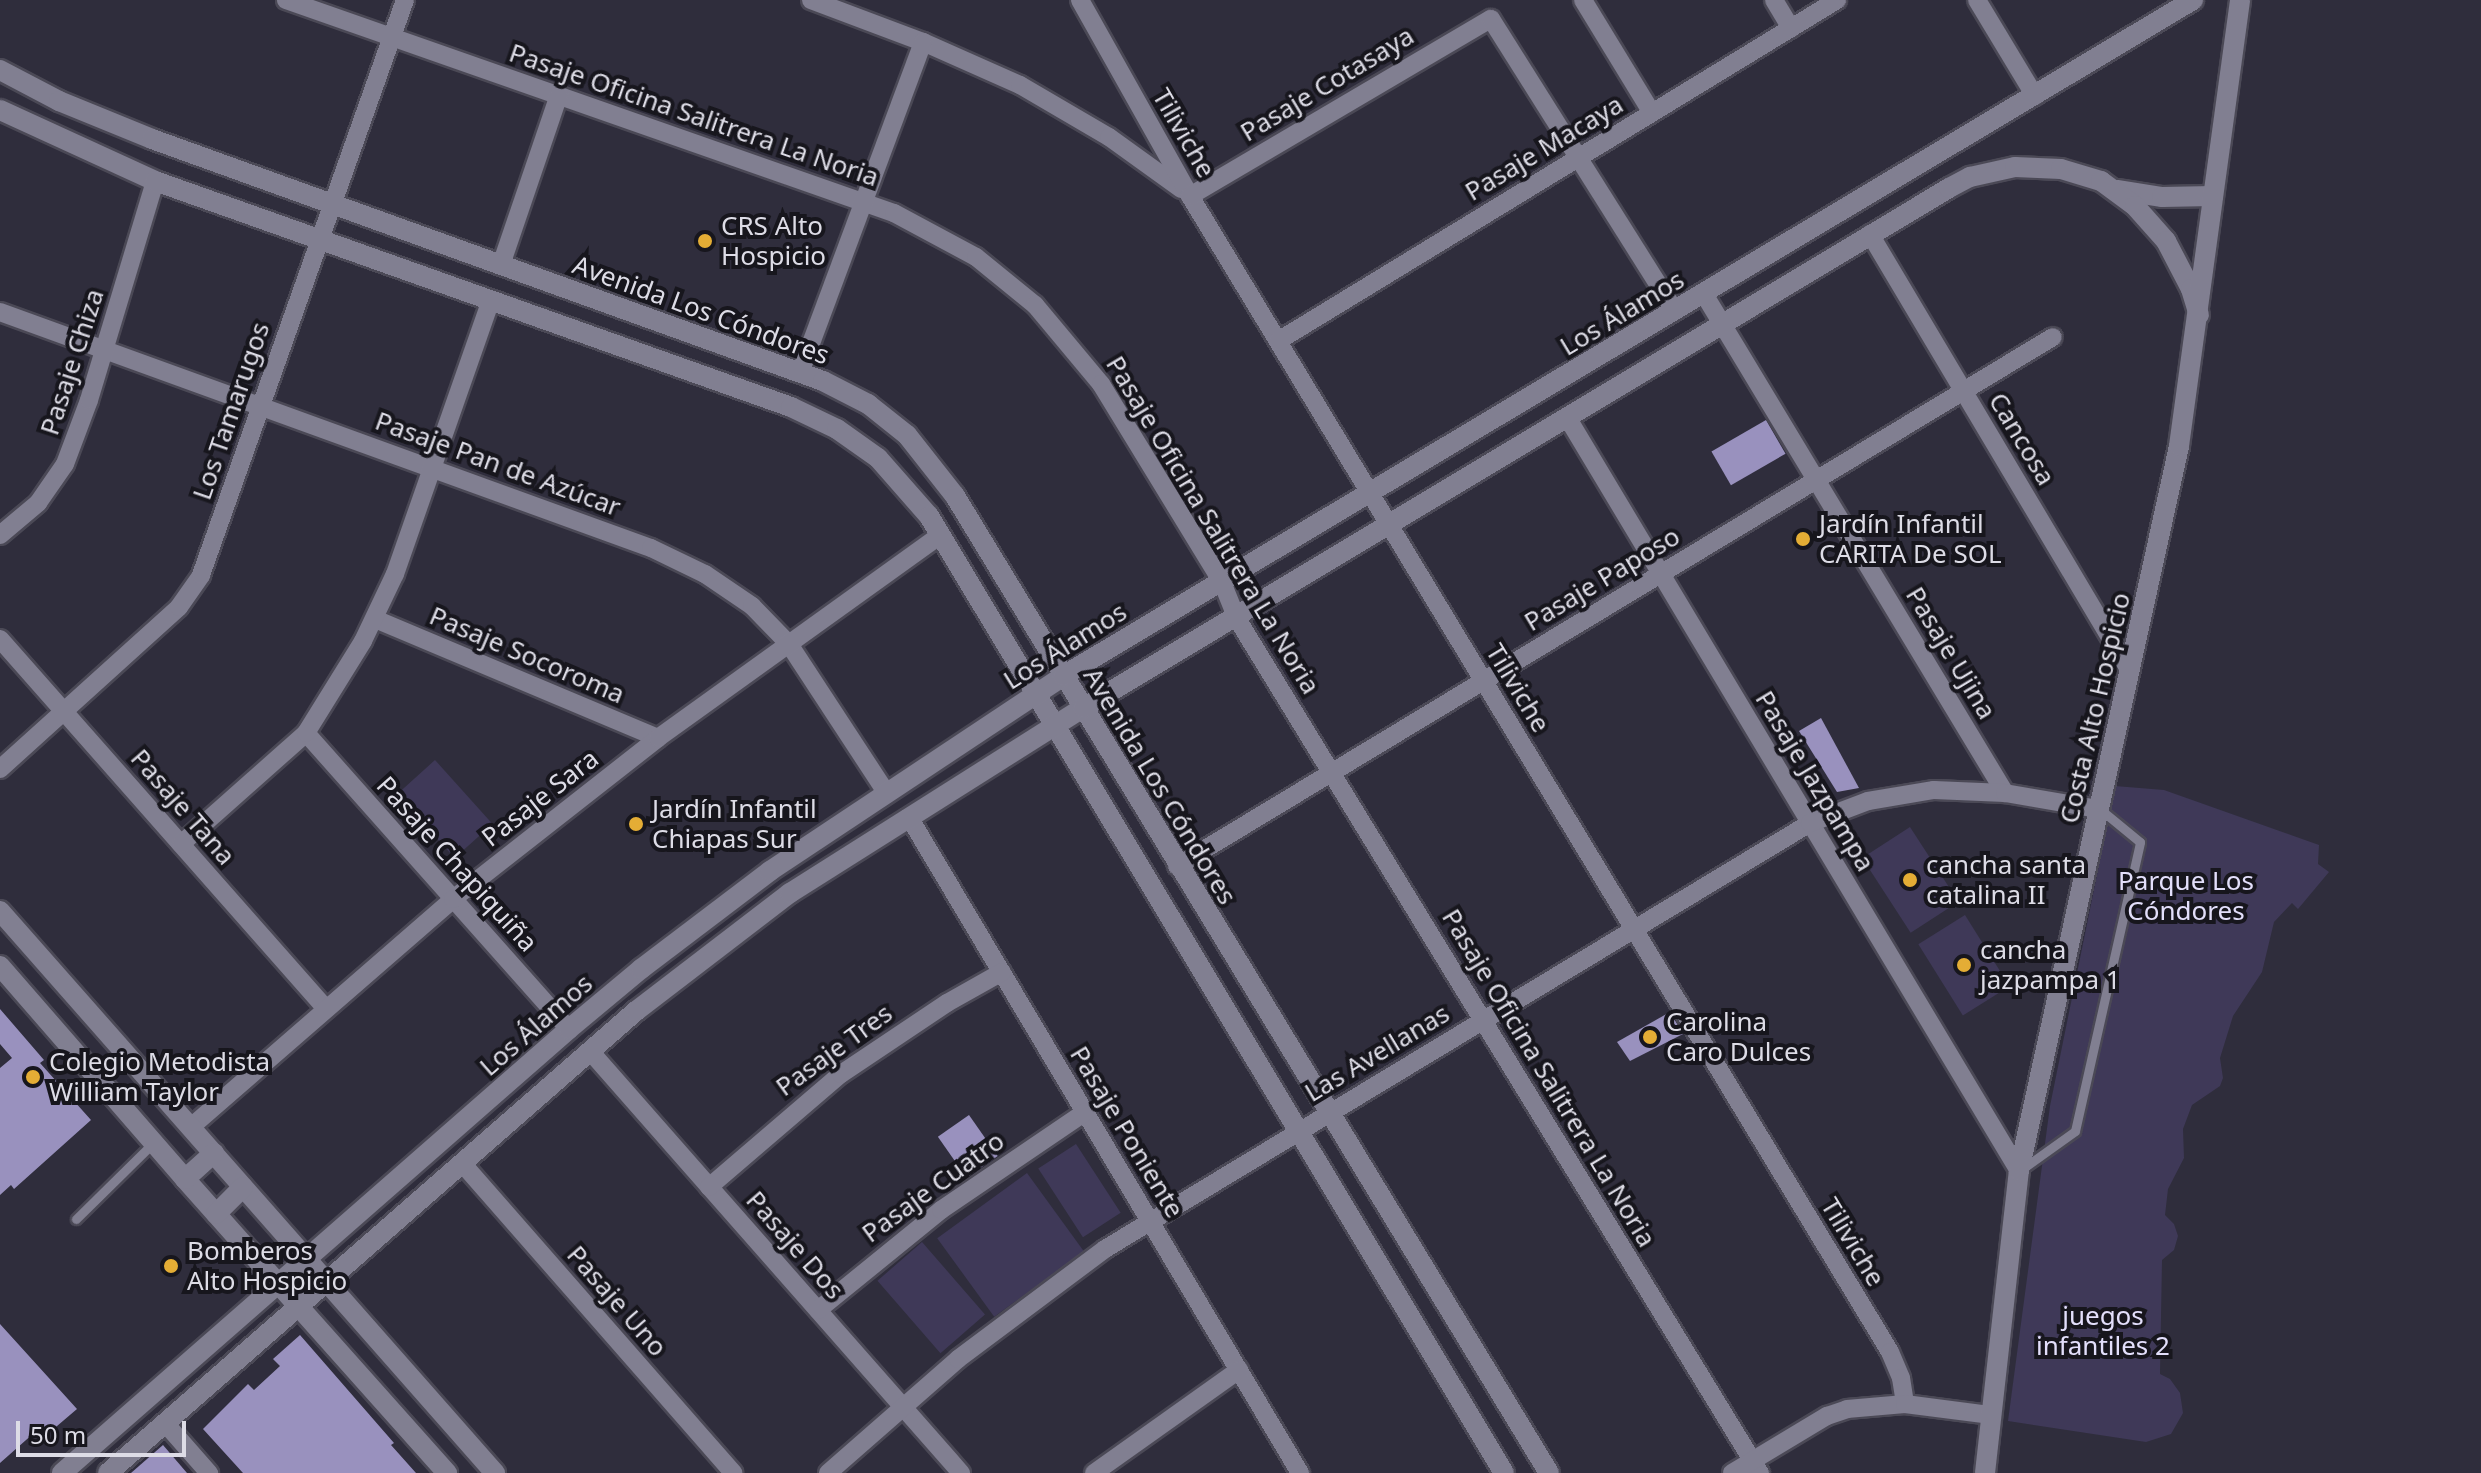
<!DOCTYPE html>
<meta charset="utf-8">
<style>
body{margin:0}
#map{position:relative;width:2481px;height:1473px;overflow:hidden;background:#2f2d3c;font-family:"Noto Sans",sans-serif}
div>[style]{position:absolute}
.green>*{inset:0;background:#3f3958;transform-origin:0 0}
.building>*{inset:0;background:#9991be;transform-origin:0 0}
.roads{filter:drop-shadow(2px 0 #4b4956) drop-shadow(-2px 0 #4b4956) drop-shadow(0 2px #4b4956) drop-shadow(0 -2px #4b4956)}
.lane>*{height:9px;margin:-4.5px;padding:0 4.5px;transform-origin:4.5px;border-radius:4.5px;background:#817f91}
.street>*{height:18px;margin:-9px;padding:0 9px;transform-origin:9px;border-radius:9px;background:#817f91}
.secondary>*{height:20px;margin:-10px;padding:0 10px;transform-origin:10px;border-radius:10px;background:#817f91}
.dots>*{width:22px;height:22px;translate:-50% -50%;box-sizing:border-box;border:4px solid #17161d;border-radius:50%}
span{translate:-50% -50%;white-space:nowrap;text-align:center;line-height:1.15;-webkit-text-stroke:8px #17161d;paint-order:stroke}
.street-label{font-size:26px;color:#dddce6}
.poi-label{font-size:26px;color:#dddce6}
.left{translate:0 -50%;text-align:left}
.park-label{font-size:26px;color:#e3dffb}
.scale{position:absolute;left:16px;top:1421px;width:170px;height:36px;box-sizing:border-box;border:4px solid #dddce6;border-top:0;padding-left:10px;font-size:24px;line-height:28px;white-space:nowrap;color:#dddce6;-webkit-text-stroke:6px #17161d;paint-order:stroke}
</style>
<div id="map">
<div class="green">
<i style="left:435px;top:760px;width:86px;height:51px;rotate:48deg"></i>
<i style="clip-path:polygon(2115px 786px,2164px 790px,2319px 845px,2318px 864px,2329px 872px,2298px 909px,2292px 903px,2274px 922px,2262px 972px,2233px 1016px,2220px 1058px,2223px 1078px,2220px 1086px,2192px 1105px,2183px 1129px,2184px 1158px,2168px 1189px,2165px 1215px,2174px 1224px,2178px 1236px,2174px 1250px,2162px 1260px,2160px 1374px,2170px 1379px,2180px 1393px,2183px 1413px,2171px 1434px,2146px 1442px,2008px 1421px,2050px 1106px)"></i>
<i style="left:1910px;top:827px;width:89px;height:57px;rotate:57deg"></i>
<i style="left:1965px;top:915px;width:84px;height:55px;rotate:58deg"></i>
<i style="left:1076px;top:1144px;width:82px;height:45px;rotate:57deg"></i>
<i style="left:1027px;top:1173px;width:97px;height:111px;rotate:54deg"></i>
<i style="left:922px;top:1242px;width:96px;height:59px;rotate:49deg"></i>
</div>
<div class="building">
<i style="left:1766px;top:420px;width:39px;height:63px;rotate:60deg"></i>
<i style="clip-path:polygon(1821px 718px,1859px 788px,1837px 792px,1799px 731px)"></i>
<i style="clip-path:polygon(0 1009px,44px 1060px,40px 1063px,91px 1120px,14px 1189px,11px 1185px,0 1195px,0 1068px,12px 1058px,0 1044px)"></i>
<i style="clip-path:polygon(1670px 1012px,1683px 1034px,1630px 1061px,1617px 1042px)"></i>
<i style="left:969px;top:1115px;width:50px;height:38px;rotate:55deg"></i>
<i style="clip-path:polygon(0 1324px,77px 1409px,50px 1432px,43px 1425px,0 1463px)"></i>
<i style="clip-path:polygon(300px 1335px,394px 1443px,391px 1445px,416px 1473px,243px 1473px,203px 1429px,248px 1384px,254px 1390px,280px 1366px,273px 1359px)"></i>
<i style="clip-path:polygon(163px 1445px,187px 1473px,131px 1473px)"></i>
</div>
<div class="roads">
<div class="lane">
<i style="left:2022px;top:1169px;width:65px;rotate:-35.6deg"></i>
<i style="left:2075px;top:1131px;width:296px;rotate:-77.3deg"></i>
<i style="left:2140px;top:842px;width:52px;rotate:-140.5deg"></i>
<i style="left:76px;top:1219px;width:108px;rotate:-44.6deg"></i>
</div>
<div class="street">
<i style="left:286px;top:0;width:644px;rotate:19.31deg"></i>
<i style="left:894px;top:213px;width:93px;rotate:28.2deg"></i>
<i style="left:976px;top:257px;width:76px;rotate:39.1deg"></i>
<i style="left:1035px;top:305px;width:103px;rotate:50.1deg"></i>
<i style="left:1101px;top:384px;width:232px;rotate:58.6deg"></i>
<i style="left:1222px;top:582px;width:38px;rotate:68deg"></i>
<i style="left:1236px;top:617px;width:1004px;rotate:58.53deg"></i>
<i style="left:811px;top:0;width:120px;rotate:20.6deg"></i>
<i style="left:923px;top:42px;width:106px;rotate:23.9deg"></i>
<i style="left:1020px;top:85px;width:103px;rotate:30.3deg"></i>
<i style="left:1109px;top:137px;width:89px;rotate:35.8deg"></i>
<i style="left:1080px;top:0;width:225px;rotate:60.7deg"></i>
<i style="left:1190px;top:196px;width:1351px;rotate:58.8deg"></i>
<i style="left:1890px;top:1352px;width:28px;rotate:67deg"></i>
<i style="left:1901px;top:1378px;width:26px;rotate:81deg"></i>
<i style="left:1583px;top:0;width:132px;rotate:58.6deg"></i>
<i style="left:1774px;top:0;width:33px;rotate:59deg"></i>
<i style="left:1977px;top:0;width:112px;rotate:58.9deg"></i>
<i style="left:1190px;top:196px;width:349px;rotate:-30.5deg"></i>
<i style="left:1491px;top:19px;width:345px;rotate:57.8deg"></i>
<i style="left:1870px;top:234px;width:508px;rotate:59.25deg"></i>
<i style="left:501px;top:265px;width:180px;rotate:-71.2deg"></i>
<i style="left:1704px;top:294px;width:583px;rotate:58.9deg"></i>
<i style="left:0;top:312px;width:692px;rotate:19.93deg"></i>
<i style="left:651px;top:548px;width:60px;rotate:25.7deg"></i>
<i style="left:705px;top:574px;width:57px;rotate:34.2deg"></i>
<i style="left:752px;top:606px;width:53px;rotate:45.8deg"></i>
<i style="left:789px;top:644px;width:177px;rotate:56.8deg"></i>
<i style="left:1278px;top:341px;width:655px;rotate:-31.38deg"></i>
<i style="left:800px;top:373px;width:353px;rotate:-69.6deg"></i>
<i style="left:1567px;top:417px;width:879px;rotate:59.06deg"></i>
<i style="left:0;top:535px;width:50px;rotate:-40.1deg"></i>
<i style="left:38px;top:503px;width:47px;rotate:-55.3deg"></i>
<i style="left:65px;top:464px;width:68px;rotate:-69.4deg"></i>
<i style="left:89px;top:400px;width:229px;rotate:-73.2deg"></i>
<i style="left:375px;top:619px;width:307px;rotate:22.8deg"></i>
<i style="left:0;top:639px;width:493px;rotate:48.6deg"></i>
<i style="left:306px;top:733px;width:396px;rotate:48.4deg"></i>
<i style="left:0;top:769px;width:241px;rotate:-42.1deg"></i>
<i style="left:179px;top:607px;width:39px;rotate:-55deg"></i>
<i style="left:201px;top:575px;width:610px;rotate:-70.47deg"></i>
<i style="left:909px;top:817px;width:764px;rotate:59.2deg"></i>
<i style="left:181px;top:844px;width:167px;rotate:-41.6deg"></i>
<i style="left:306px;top:733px;width:108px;rotate:-58.2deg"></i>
<i style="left:363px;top:641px;width:74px;rotate:-64.5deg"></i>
<i style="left:395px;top:574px;width:290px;rotate:-70.7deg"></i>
<i style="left:1177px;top:866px;width:1023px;rotate:-31.13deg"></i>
<i style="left:590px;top:1051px;width:562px;rotate:48.68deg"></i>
<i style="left:191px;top:1127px;width:347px;rotate:-41deg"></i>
<i style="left:453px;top:899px;width:261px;rotate:-38.1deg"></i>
<i style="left:658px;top:738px;width:348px;rotate:-35.7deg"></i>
<i style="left:462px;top:1163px;width:412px;rotate:48.8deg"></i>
<i style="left:709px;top:1187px;width:174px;rotate:-40.6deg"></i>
<i style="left:841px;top:1074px;width:128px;rotate:-33.8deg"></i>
<i style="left:947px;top:1003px;width:63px;rotate:-29.4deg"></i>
<i style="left:818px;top:1310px;width:159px;rotate:-39.1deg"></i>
<i style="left:941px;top:1210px;width:174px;rotate:-34.2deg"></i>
<i style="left:165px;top:1423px;width:67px;rotate:48.7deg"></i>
<i style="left:828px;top:1473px;width:173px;rotate:-41.2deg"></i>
<i style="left:958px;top:1359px;width:184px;rotate:-36.8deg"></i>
<i style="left:1105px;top:1249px;width:824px;rotate:-31.14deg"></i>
<i style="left:1810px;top:823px;width:62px;rotate:-20.8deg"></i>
<i style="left:1868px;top:801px;width:67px;rotate:-9.5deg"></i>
<i style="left:1934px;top:790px;width:71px;rotate:2.4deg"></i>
<i style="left:2005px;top:793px;width:95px;rotate:9.7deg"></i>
<i style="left:1094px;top:1473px;width:178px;rotate:-35.4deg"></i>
<i style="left:1732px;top:1473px;width:111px;rotate:-31deg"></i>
<i style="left:1827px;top:1416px;width:21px;rotate:-19deg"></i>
<i style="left:1847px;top:1409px;width:58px;rotate:-4.9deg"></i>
<i style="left:1905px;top:1404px;width:87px;rotate:7.3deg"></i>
</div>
<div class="secondary">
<i style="left:0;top:70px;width:67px;rotate:27.7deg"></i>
<i style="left:59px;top:101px;width:100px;rotate:22.2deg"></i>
<i style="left:152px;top:139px;width:713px;rotate:19.83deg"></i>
<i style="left:823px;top:381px;width:51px;rotate:27.1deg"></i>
<i style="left:868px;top:404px;width:50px;rotate:38.5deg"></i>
<i style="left:907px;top:435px;width:78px;rotate:51.8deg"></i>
<i style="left:955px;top:496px;width:1143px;rotate:58.7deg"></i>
<i style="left:0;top:110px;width:170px;rotate:24.6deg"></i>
<i style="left:155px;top:181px;width:675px;rotate:19.56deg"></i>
<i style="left:791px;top:407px;width:51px;rotate:25.6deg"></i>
<i style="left:837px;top:429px;width:50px;rotate:35.3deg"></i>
<i style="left:878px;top:458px;width:77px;rotate:48.7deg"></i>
<i style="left:929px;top:516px;width:1116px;rotate:59deg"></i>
<i style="left:2117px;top:190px;width:46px;rotate:8.8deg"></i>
<i style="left:2162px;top:197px;width:51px;rotate:-1.1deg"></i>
<i style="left:0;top:911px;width:749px;rotate:48.63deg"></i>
<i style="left:0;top:966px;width:282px;rotate:49deg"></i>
<i style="left:185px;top:1179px;width:394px;rotate:48.3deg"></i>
<i style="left:185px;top:1179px;width:39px;rotate:-42deg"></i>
<i style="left:216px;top:1214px;width:38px;rotate:-45deg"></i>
<i style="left:62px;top:1473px;width:674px;rotate:-41.21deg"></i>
<i style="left:569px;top:1029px;width:94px;rotate:-39.8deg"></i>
<i style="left:641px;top:969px;width:162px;rotate:-37.2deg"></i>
<i style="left:770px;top:871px;width:352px;rotate:-33.6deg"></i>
<i style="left:1063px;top:676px;width:1317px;rotate:-30.89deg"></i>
<i style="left:108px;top:1473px;width:702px;rotate:-41.19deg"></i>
<i style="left:636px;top:1011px;width:194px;rotate:-37.5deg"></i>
<i style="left:790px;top:893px;width:347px;rotate:-32.3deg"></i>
<i style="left:1083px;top:708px;width:1010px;rotate:-30.98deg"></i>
<i style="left:1949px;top:188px;width:24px;rotate:-28deg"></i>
<i style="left:1970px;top:177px;width:46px;rotate:-12.5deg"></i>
<i style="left:2015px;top:167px;width:46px;rotate:2.5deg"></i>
<i style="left:2061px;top:169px;width:42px;rotate:16.7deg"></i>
<i style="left:2101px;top:181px;width:42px;rotate:36.3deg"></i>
<i style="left:2135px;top:206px;width:47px;rotate:48.5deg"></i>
<i style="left:2166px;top:241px;width:54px;rotate:62.5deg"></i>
<i style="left:2191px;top:289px;width:27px;rotate:73deg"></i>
<i style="left:1985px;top:1473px;width:304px;rotate:-83.6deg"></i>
<i style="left:2019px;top:1171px;width:742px;rotate:-77.55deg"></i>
<i style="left:2179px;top:446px;width:450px;rotate:-82.2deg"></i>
</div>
</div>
<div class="dots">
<i style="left:705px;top:241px;background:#e4ad35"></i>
<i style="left:1803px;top:539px;background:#e4ad35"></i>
<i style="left:636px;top:824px;background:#e4ad35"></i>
<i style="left:1910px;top:880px;background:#e4ad35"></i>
<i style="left:1964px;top:965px;background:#e4ad35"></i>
<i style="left:1650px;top:1037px;background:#e4ad35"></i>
<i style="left:33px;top:1077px;background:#e4ad35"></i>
<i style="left:171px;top:1266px;background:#e4ad35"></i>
</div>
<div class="street-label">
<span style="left:1327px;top:84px;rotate:-31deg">Pasaje Cotasaya</span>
<span style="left:694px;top:115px;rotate:19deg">Pasaje Oficina Salitrera La Noria</span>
<span style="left:1184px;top:133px;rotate:60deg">Tiliviche</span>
<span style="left:1544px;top:148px;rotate:-31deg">Pasaje Macaya</span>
<span style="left:701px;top:310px;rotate:20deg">Avenida Los Cóndores</span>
<span style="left:1622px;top:313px;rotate:-31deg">Los Álamos</span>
<span style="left:72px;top:362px;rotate:-72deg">Pasaje Chiza</span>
<span style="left:231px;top:411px;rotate:-71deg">Los Tamarugos</span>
<span style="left:2022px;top:439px;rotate:59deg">Cancosa</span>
<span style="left:498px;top:464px;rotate:20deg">Pasaje Pan de Azúcar</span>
<span style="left:1213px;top:525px;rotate:59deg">Pasaje Oficina Salitrera La Noria</span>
<span style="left:1602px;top:579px;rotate:-31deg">Pasaje Paposo</span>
<span style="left:1065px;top:646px;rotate:-32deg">Los Álamos</span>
<span style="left:1951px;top:653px;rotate:59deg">Pasaje Ujina</span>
<span style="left:527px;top:655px;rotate:23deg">Pasaje Socoroma</span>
<span style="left:1518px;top:688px;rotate:59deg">Tiliviche</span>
<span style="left:2095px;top:708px;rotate:-77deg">Costa Alto Hospicio</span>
<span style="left:1815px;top:781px;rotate:59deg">Pasaje Jazpampa</span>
<span style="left:1160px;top:786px;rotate:59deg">Avenida Los Cóndores</span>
<span style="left:540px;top:798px;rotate:-38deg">Pasaje Sara</span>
<span style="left:183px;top:807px;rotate:49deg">Pasaje Tana</span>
<span style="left:457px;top:864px;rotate:48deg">Pasaje Chapiquiña</span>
<span style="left:536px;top:1025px;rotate:-41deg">Los Álamos</span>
<span style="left:834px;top:1050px;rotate:-36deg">Pasaje Tres</span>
<span style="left:1377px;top:1053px;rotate:-31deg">Las Avellanas</span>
<span style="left:1549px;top:1078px;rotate:59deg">Pasaje Oficina Salitrera La Noria</span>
<span style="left:1127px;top:1132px;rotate:59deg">Pasaje Poniente</span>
<span style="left:933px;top:1187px;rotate:-36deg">Pasaje Cuatro</span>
<span style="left:1853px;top:1242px;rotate:59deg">Tiliviche</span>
<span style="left:795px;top:1245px;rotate:49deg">Pasaje Dos</span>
<span style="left:617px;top:1301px;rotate:49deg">Pasaje Uno</span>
</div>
<div class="poi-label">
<span class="left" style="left:721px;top:241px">CRS Alto<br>Hospicio</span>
<span class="left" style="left:1819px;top:539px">Jardín Infantil<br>CARITA De SOL</span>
<span class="left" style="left:652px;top:824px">Jardín Infantil<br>Chiapas Sur</span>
<span class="left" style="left:1926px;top:880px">cancha santa<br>catalina II</span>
<span class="left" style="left:1980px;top:965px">cancha<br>jazpampa 1</span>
<span class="left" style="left:1666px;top:1037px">Carolina<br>Caro Dulces</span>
<span class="left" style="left:49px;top:1077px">Colegio Metodista<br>William Taylor</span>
<span class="left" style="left:187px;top:1266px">Bomberos<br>Alto Hospicio</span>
</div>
<div class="park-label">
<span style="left:2186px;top:896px">Parque Los<br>Cóndores</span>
<span style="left:2103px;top:1331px">juegos<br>infantiles 2</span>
</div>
<div class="scale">50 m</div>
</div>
